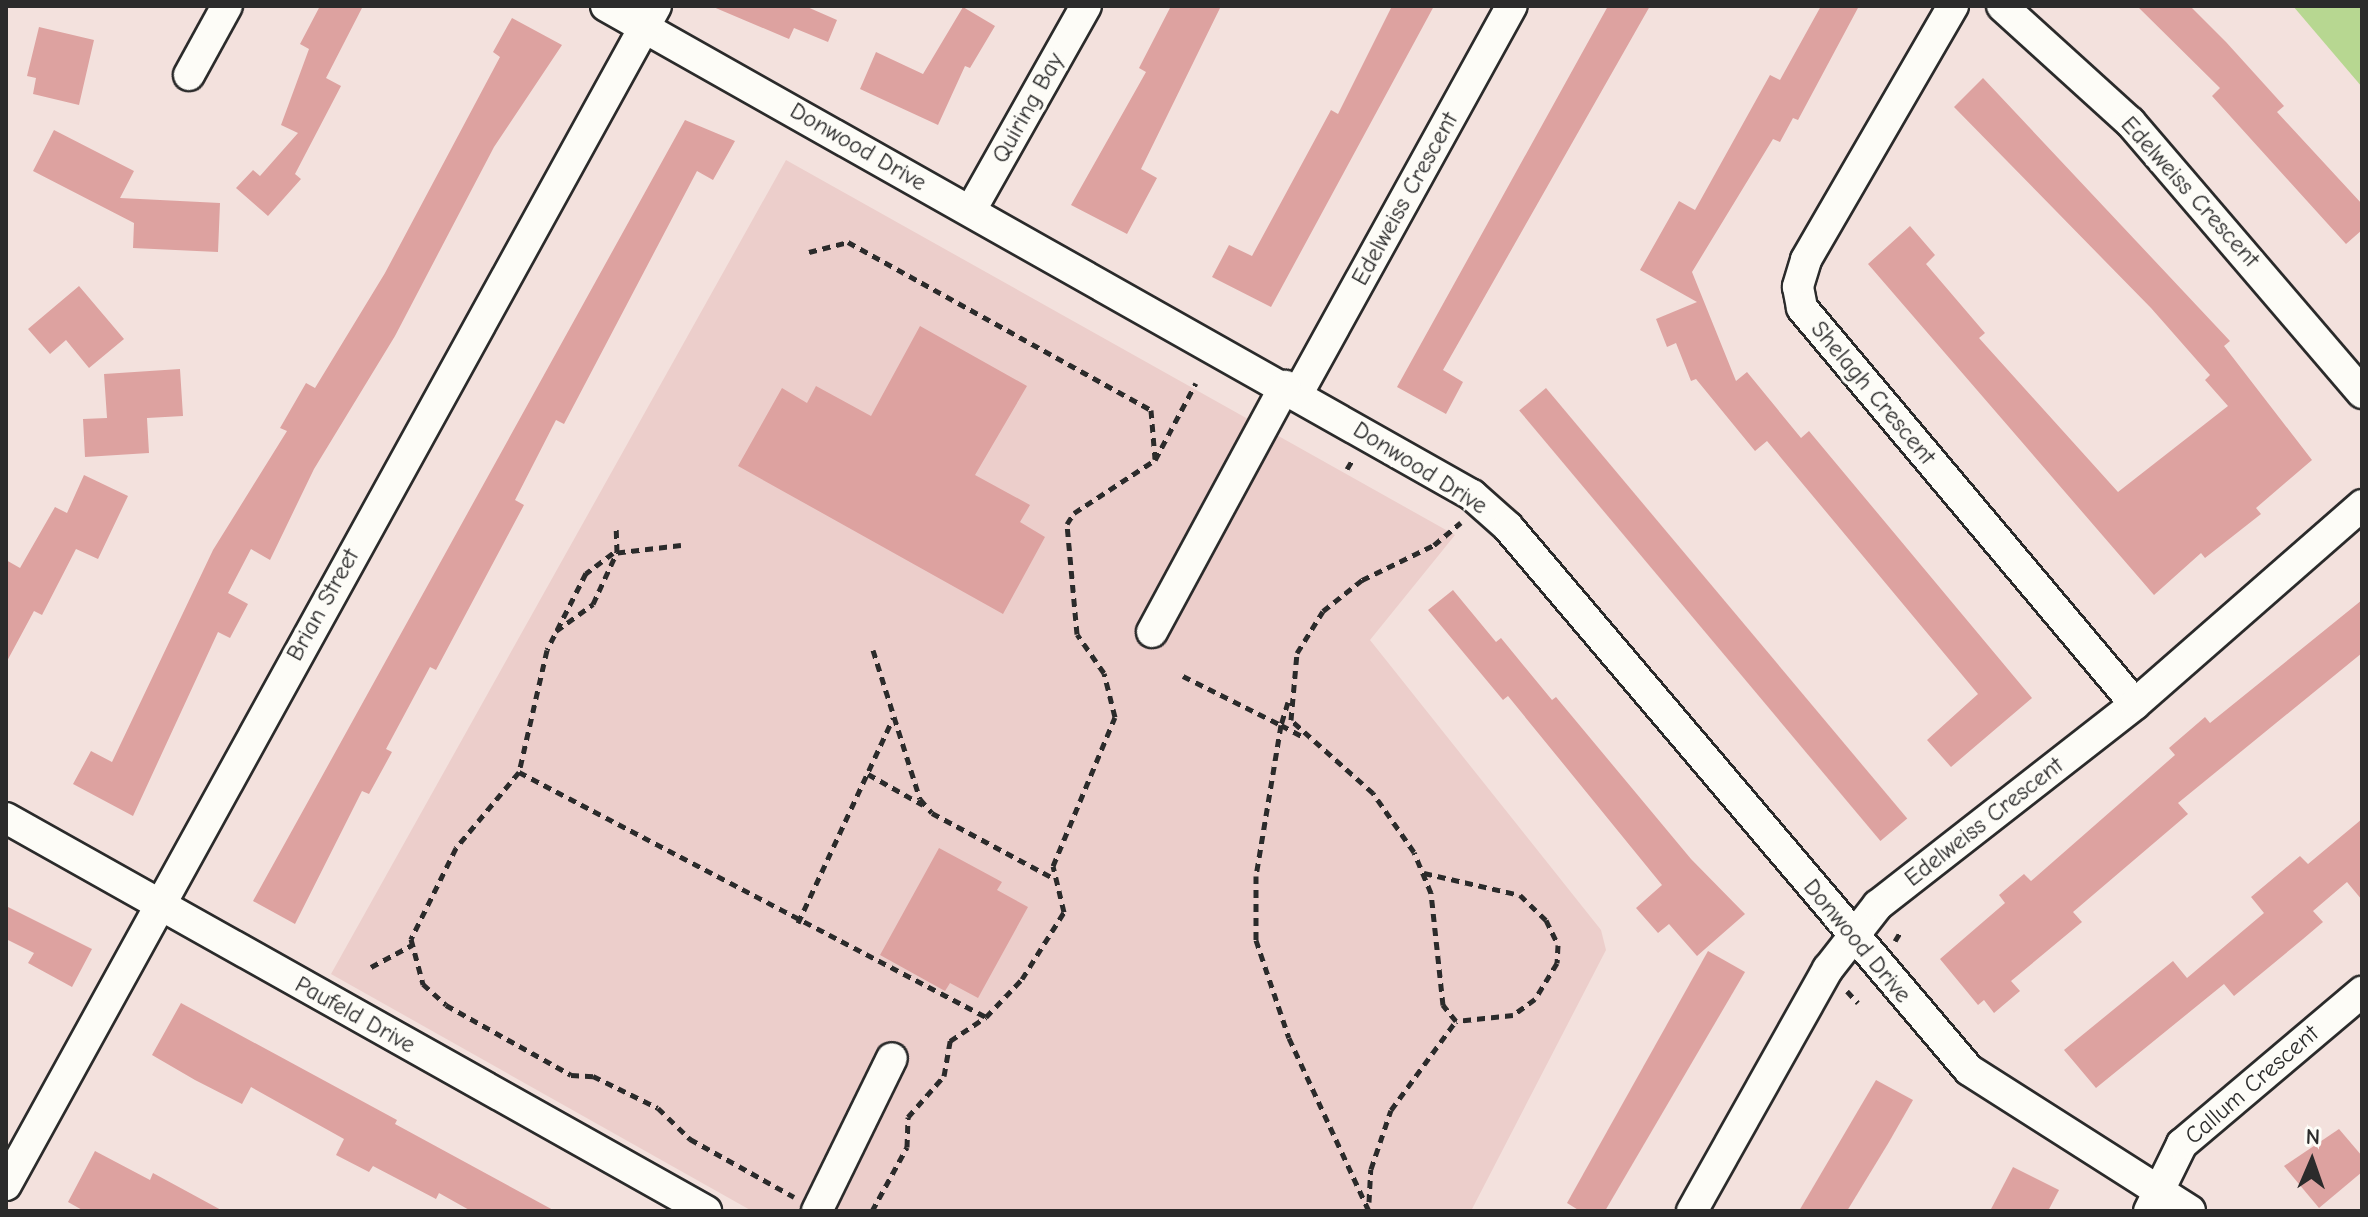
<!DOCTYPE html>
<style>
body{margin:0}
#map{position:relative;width:2368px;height:1217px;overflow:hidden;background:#f3e1dd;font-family:"Comic Neue",sans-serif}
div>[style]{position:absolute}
.built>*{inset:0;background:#eccecb}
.green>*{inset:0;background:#b7d791}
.building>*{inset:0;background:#dda2a0;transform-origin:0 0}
.path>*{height:5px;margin-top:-2.5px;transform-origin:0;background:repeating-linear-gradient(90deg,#2b2b2b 0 8px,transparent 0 14px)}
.roads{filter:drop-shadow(2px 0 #2b2b2b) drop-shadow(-2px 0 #2b2b2b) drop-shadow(0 2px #2b2b2b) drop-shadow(0 -2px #2b2b2b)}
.minor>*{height:30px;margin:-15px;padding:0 15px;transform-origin:15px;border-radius:15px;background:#fdfcf7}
span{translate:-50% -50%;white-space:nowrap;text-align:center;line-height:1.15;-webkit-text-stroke:7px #fdfcf7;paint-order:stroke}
.street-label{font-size:24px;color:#2b2b2b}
.frame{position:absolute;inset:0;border:8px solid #2b2b2b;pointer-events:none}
.north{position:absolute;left:2272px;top:1121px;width:80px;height:80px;-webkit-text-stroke:6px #fdfcf7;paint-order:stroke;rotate:2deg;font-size:22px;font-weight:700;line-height:32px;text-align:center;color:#2b2b2b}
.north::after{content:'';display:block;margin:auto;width:28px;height:36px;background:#2b2b2b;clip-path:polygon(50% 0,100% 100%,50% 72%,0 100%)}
</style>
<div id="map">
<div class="built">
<i style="clip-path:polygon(786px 160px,1455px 535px,1370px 640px,1601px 930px,1606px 950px,1471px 1211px,752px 1211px,331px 974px)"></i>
</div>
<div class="green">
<i style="clip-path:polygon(2293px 6px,2362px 6px,2362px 87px)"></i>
</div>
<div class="building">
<i style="clip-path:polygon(320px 6px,363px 6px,326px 78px,341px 86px,295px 174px,301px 179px,268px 216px,236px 188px,253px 170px,260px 176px,298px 133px,281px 125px,309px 49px,300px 44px)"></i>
<i style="clip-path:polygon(711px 6px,805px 6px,837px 20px,828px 42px,794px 28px,789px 39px)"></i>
<i style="clip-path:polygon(1171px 6px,1221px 6px,1141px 169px,1157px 178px,1127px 234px,1071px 205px,1146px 72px,1139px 68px)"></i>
<i style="clip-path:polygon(1392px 6px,1434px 6px,1271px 307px,1212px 277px,1229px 245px,1252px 256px,1331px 110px,1338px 114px)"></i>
<i style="clip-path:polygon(1608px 6px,1650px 6px,1443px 370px,1463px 382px,1446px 414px,1397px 387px)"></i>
<i style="clip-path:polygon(1821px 6px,1859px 6px,1798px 120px,1793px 118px,1780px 142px,1773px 139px,1692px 272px,1736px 381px,1747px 372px,1801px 438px,1809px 431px,2032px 698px,1951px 767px,1927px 740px,1978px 694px,1767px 441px,1755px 451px,1696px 379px,1691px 381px,1676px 343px,1667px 347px,1656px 319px,1697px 302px,1640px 270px,1679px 201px,1695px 210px,1770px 75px,1780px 80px)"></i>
<i style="clip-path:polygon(2137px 6px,2190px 6px,2226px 42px,2284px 106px,2277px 112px,2362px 204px,2362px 230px,2346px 244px,2212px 96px,2220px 88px)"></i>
<i style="clip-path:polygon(963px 7px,995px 26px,970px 68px,965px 66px,938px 125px,860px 89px,876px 52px,923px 74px)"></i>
<i style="clip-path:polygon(512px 18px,562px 45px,494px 147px,395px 336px,314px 469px,270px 560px,251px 549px,228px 593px,248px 604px,230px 638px,218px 632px,133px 816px,73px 784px,91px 751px,112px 762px,213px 550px,287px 431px,280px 428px,306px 383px,315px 388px,385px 273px,500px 57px,493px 52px)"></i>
<i style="clip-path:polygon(39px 27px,94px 40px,79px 105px,33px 94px,36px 78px,27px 76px)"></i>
<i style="clip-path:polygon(1983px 78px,2230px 341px,2224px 346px,2312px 460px,2256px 508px,2261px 514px,2205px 558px,2201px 553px,2154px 595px,1868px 264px,1910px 226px,1935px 255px,1926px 264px,1985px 333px,1979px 338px,2118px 492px,2228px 406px,2205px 380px,2210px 375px,2151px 308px,1954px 107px)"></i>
<i style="clip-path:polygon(685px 120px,735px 141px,713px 180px,697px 171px,564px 424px,556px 420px,515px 500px,524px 505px,436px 670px,430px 667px,386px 749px,392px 752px,369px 794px,362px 791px,295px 924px,253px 901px)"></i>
<i style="clip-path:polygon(54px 130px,134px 171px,120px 198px,220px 203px,218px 252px,133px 248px,134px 223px,33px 171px)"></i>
<i style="clip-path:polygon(79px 286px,124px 339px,89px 368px,66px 340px,50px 354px,28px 329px)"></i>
<i style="clip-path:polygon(920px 326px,1027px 386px,975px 475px,1030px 505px,1020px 522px,1045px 537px,1003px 614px,738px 466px,782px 388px,807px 403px,816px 386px,871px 416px)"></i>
<i style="clip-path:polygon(180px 369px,183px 416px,147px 418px,149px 453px,85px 457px,83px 419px,107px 418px,104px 374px)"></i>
<i style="left:1546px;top:388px;width:562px;height:35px;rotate:50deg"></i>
<i style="clip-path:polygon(84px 475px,128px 496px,98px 559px,76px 549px,42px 615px,34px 611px,6px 663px,6px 560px,20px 568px,55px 507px,67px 513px)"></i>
<i style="clip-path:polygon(1453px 590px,1496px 642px,1501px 638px,1552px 700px,1556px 697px,1691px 859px,1745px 914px,1697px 956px,1669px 924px,1658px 933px,1636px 908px,1662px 885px,1508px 696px,1503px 700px,1428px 610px)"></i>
<i style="clip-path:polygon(2362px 600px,2362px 653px,2178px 803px,2188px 814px,2073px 912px,2082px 922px,2011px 981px,2020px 991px,1994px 1013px,1984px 1000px,1978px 1005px,1940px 959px,2005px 903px,1999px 895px,2024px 874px,2031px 881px,2175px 755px,2169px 748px,2205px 717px,2210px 723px)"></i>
<i style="clip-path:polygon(2362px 819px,2362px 900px,2347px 882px,2313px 911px,2323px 922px,2303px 939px,2234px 996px,2224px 984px,2096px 1088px,2064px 1050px,2173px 961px,2187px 978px,2264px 913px,2251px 897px,2300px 856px,2308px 864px)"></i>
<i style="clip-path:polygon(939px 848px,1002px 882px,997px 890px,1028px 907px,978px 998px,950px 983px,945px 991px,880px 955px)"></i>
<i style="clip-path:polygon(6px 906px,92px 949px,72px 987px,28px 963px,34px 953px,6px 939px)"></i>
<i style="clip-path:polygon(1708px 951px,1745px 972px,1605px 1211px,1580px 1211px,1567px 1203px)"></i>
<i style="clip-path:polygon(181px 1003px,397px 1120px,395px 1124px,555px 1211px,471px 1211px,439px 1193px,436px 1199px,373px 1166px,369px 1172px,336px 1155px,344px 1139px,251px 1087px,242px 1104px,195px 1080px,152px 1055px)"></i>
<i style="clip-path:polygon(1876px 1080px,1913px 1100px,1889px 1142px,1847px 1211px,1799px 1211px)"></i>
<i style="clip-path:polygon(2339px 1129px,2362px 1156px,2362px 1172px,2319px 1208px,2284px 1166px)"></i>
<i style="clip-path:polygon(95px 1151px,150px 1180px,153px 1173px,223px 1211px,84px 1211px,68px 1202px)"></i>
<i style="clip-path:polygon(2013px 1167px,2059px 1190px,2048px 1211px,1990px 1211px)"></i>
</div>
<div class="path">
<i style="left:809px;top:252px;width:40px;rotate:-14.4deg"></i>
<i style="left:848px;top:242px;width:346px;rotate:29deg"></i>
<i style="left:1151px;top:410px;width:49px;rotate:85.3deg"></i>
<i style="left:1347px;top:469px;width:12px;rotate:-59deg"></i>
<i style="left:681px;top:545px;width:68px;rotate:173.3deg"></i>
<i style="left:613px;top:553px;width:34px;rotate:143deg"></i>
<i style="left:586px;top:573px;width:86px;rotate:116.9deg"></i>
<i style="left:547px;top:650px;width:125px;rotate:102.9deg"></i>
<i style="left:519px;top:772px;width:99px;rotate:129.7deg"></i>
<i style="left:456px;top:848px;width:102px;rotate:116.3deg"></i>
<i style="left:411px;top:939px;width:47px;rotate:75.1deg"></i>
<i style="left:423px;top:984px;width:31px;rotate:42deg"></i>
<i style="left:446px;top:1005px;width:143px;rotate:29.2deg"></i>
<i style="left:571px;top:1075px;width:22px;rotate:3deg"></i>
<i style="left:593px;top:1076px;width:72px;rotate:26.2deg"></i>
<i style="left:658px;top:1108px;width:45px;rotate:44.1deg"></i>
<i style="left:690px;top:1139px;width:119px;rotate:29.1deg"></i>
<i style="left:556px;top:631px;width:46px;rotate:-36.1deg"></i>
<i style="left:593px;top:604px;width:57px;rotate:-65.2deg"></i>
<i style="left:617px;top:552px;width:25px;rotate:-92deg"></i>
<i style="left:873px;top:650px;width:156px;rotate:72.5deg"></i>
<i style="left:920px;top:799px;width:18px;rotate:49deg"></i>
<i style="left:932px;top:813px;width:142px;rotate:28.2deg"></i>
<i style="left:1183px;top:676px;width:110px;rotate:26.6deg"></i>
<i style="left:1281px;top:725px;width:153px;rotate:99.4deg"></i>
<i style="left:1256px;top:876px;width:64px;rotate:90deg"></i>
<i style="left:1256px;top:940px;width:103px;rotate:71.4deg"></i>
<i style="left:1289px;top:1038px;width:191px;rotate:65.2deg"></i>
<i style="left:1288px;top:702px;width:24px;rotate:107deg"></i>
<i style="left:1281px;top:725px;width:26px;rotate:28deg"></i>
<i style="left:519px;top:772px;width:527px;rotate:27.68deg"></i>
<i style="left:868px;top:774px;width:63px;rotate:29.4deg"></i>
<i style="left:1424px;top:873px;width:98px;rotate:12.9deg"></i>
<i style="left:1520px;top:895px;width:36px;rotate:44deg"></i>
<i style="left:1546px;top:920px;width:28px;rotate:64deg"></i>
<i style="left:1558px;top:945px;width:18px;rotate:93deg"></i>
<i style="left:1557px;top:963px;width:42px;rotate:121.4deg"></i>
<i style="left:1535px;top:999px;width:27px;rotate:144deg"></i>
<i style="left:1513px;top:1015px;width:57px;rotate:174deg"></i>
<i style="left:1456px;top:1021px;width:21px;rotate:-129deg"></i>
<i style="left:1443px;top:1005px;width:113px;rotate:-96.1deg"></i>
<i style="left:1431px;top:893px;width:44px;rotate:-112.5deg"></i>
<i style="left:1414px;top:852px;width:72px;rotate:-124.8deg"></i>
<i style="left:1373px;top:793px;width:110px;rotate:-138.3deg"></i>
<i style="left:1291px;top:720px;width:67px;rotate:-84.9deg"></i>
<i style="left:1297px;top:653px;width:49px;rotate:-58.2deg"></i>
<i style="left:1323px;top:611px;width:50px;rotate:-38.5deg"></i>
<i style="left:1362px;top:580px;width:80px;rotate:-25.9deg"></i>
<i style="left:1434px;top:545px;width:35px;rotate:-40deg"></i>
<i style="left:798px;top:923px;width:226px;rotate:-65.1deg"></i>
<i style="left:1895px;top:941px;width:12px;rotate:-59deg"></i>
<i style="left:371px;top:967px;width:47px;rotate:-28.2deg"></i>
<i style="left:1847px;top:991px;width:16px;rotate:47deg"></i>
<i style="left:1369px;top:1202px;width:33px;rotate:-87deg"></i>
<i style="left:1371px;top:1169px;width:62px;rotate:-71.3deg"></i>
<i style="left:1391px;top:1110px;width:110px;rotate:-53.9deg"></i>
<i style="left:872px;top:1211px;width:73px;rotate:-61.3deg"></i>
<i style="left:907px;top:1147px;width:30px;rotate:-88deg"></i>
<i style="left:908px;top:1117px;width:55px;rotate:-48.7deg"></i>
<i style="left:944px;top:1076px;width:36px;rotate:-80deg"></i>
<i style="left:950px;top:1041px;width:43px;rotate:-33.7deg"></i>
<i style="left:986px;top:1017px;width:52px;rotate:-46.5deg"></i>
<i style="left:1022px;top:979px;width:79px;rotate:-57.9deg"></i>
<i style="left:1064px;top:912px;width:47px;rotate:-103.4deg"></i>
<i style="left:1053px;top:866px;width:161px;rotate:-67.4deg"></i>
<i style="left:1115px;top:717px;width:45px;rotate:-104deg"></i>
<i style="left:1104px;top:673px;width:47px;rotate:-124.7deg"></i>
<i style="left:1077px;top:634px;width:110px;rotate:-95.2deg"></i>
<i style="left:1067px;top:524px;width:13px;rotate:-58deg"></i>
<i style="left:1074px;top:513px;width:97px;rotate:-33.2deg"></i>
<i style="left:1155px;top:460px;width:87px;rotate:-62deg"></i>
</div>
<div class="roads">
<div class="minor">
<i style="left:606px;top:6px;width:995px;rotate:29.45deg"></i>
<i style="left:1472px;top:495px;width:48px;rotate:41.6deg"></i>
<i style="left:1508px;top:527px;width:712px;rotate:49.67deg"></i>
<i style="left:1969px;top:1070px;width:262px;rotate:32.5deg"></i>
<i style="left:1953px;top:6px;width:293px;rotate:120.1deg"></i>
<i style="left:1806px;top:260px;width:28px;rotate:107deg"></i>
<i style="left:1798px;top:287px;width:21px;rotate:79deg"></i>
<i style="left:1802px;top:308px;width:517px;rotate:49.94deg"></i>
<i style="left:2002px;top:6px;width:173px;rotate:42.2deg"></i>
<i style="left:2130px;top:122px;width:357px;rotate:49.4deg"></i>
<i style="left:189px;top:75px;width:79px;rotate:-61.2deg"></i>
<i style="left:971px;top:210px;width:234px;rotate:-60.6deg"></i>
<i style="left:1298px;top:393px;width:442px;rotate:-61.1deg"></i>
<i style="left:1152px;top:632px;width:280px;rotate:-61.6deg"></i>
<i style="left:6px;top:818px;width:803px;rotate:29.31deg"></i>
<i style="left:6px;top:1185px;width:1346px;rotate:-61.13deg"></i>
<i style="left:817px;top:1211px;width:170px;rotate:-63.9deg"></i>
<i style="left:1692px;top:1211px;width:278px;rotate:-60.7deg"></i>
<i style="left:1828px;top:969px;width:81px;rotate:-52deg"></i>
<i style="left:1878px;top:905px;width:326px;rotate:-38deg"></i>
<i style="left:2135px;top:704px;width:302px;rotate:-41.2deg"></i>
<i style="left:2149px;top:1211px;width:75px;rotate:-63.8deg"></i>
<i style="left:2182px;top:1144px;width:236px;rotate:-40.2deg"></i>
</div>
</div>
<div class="street-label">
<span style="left:1028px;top:108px;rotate:-61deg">Quiring Bay</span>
<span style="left:858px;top:147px;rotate:30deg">Donwood Drive</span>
<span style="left:2190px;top:192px;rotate:48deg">Edelweiss Crescent</span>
<span style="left:1405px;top:199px;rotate:-61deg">Edelweiss Crescent</span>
<span style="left:1873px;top:393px;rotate:50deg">Shelagh Crescent</span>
<span style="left:1420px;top:468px;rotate:32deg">Donwood Drive</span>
<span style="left:323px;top:605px;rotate:-61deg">Brian Street</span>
<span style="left:1984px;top:822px;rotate:-38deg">Edelweiss Crescent</span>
<span style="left:1857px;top:941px;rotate:50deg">Donwood Drive</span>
<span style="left:355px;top:1015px;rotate:29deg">Paufeld Drive</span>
<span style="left:2252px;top:1085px;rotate:-41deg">Callum Crescent</span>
</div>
<div class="frame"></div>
<div class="north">N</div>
</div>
